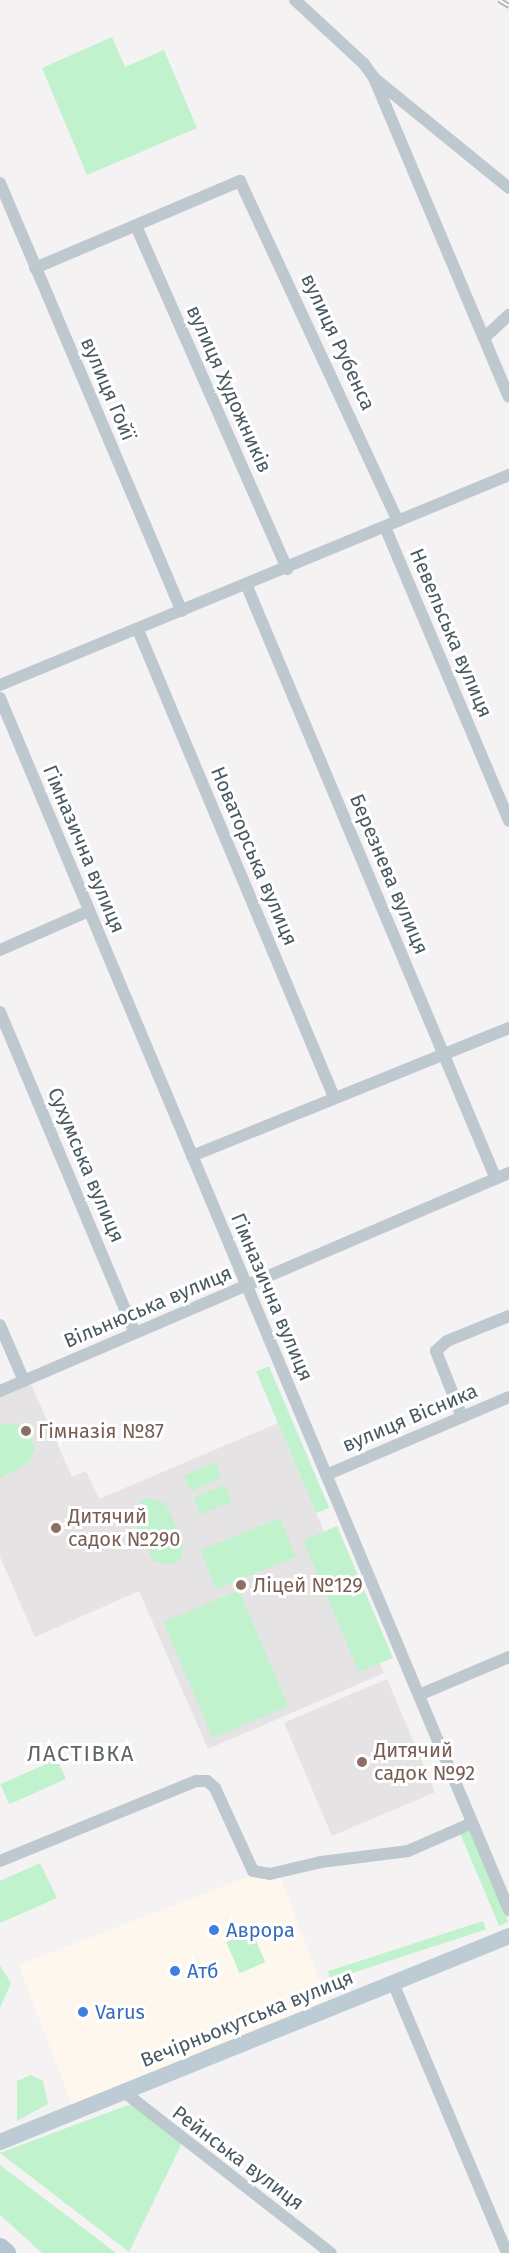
<!DOCTYPE html>
<meta charset="utf-8">
<style>
body{margin:0}
#map{position:relative;width:509px;height:2253px;overflow:hidden;background:#f5f2f3;font-family:"Fira Sans",sans-serif}
div>[style]{position:absolute}
.commercial>*{inset:0;background:#fef7ed;transform-origin:0 0}
.education>*{inset:0;background:#e6e3e5;transform-origin:0 0}
.green>*{inset:0;background:#c0f3cd;transform-origin:0 0}
.street>*{height:12px;margin:-6px;padding:0 6px;transform-origin:6px;border-radius:6px;background:#bdc9cf}
.secondary>*{height:16px;margin:-8px;padding:0 8px;transform-origin:8px;border-radius:8px;background:#bdccd4}
.primary>*{height:20px;margin:-10px;padding:0 10px;transform-origin:10px;border-radius:10px;background:#b1c6d2}
.rail>*{height:6px;margin-top:-3px;transform-origin:0;background:repeating-linear-gradient(90deg,#fff 0 11px,#b4b9bd 0 22px);box-sizing:border-box;border-block:2px solid #b4b9bd}
.dots>*{width:16px;height:16px;translate:-50% -50%;box-sizing:border-box;border:3px solid #fff;border-radius:50%}
span{translate:-50% -50%;white-space:nowrap;text-align:center;line-height:1.15;-webkit-text-stroke:6px #fff;paint-order:stroke}
.street-label{font-size:20px;color:#485961}
.education-label{font-size:20px;color:#785e54}
.left{translate:0 -50%;text-align:left}
.shop-label{font-size:20px;color:#366cbe}
.quarter-label{font-size:22px;color:#5e6468;letter-spacing:1.5px}
</style>
<div id="map">
<div class="commercial">
<i style="left:276px;top:1866px;width:152px;height:276px;rotate:69deg"></i>
</div>
<div class="education">
<i style="clip-path:polygon(31px 1384px,72px 1477px,86px 1471px,99px 1499px,278px 1423px,384px 1673px,208px 1749px,139px 1591px,35px 1637px,0 1557px,0 1396px)"></i>
<i style="left:387px;top:1679px;width:123px;height:112px;rotate:67deg"></i>
</div>
<div class="green">
<i style="clip-path:polygon(112px 37px,125px 67px,164px 50px,197px 128px,87px 175px,42px 68px)"></i>
<i style="left:269px;top:1366px;width:154px;height:14px;rotate:67deg"></i>
<i style="clip-path:polygon(0 1424px,18px 1424px,30px 1432px,35px 1450px,27px 1464px,0 1478px)"></i>
<i style="left:215px;top:1462px;width:17px;height:34px;rotate:66deg"></i>
<i style="left:225px;top:1485px;width:18px;height:34px;rotate:68deg"></i>
<i style="clip-path:polygon(147px 1498px,165px 1503px,183px 1540px,182px 1557px,172px 1565px,153px 1561px,134px 1521px,136px 1505px)"></i>
<i style="left:280px;top:1518px;width:42px;height:86px;rotate:68deg"></i>
<i style="left:337px;top:1526px;width:143px;height:37px;rotate:67deg"></i>
<i style="left:239px;top:1590px;width:126px;height:82px;rotate:67deg"></i>
<i style="left:57px;top:1759px;width:22px;height:62px;rotate:66deg"></i>
<i style="left:469px;top:1829px;width:101px;height:10px;rotate:67deg"></i>
<i style="clip-path:polygon(40px 1863px,57px 1898px,0 1923px,0 1881px)"></i>
<i style="left:483px;top:1921px;width:9px;height:163px;rotate:72deg"></i>
<i style="left:252px;top:1931px;width:34px;height:28px;rotate:67deg"></i>
<i style="clip-path:polygon(0 1965px,11px 1983px,0 2008px)"></i>
<i style="clip-path:polygon(31px 2075px,43px 2081px,48px 2104px,17px 2121px,17px 2081px)"></i>
<i style="clip-path:polygon(128px 2105px,138px 2106px,183px 2141px,129px 2252px,0 2153px)"></i>
<i style="clip-path:polygon(0 2165px,116px 2253px,42px 2253px,0 2215px)"></i>
</div>
<div class="street">
<i style="left:295px;top:0;width:94px;rotate:42.8deg"></i>
<i style="left:364px;top:64px;width:17px;rotate:54deg"></i>
<i style="left:374px;top:78px;width:174px;rotate:39.2deg"></i>
<i style="left:374px;top:78px;width:346px;rotate:67.1deg"></i>
<i style="left:0;top:183px;width:465px;rotate:67deg"></i>
<i style="left:136px;top:226px;width:375px;rotate:66.2deg"></i>
<i style="left:35px;top:268px;width:223px;rotate:-23deg"></i>
<i style="left:240px;top:181px;width:375px;rotate:65.1deg"></i>
<i style="left:484px;top:338px;width:34px;rotate:-43deg"></i>
<i style="left:385px;top:527px;width:319px;rotate:67.1deg"></i>
<i style="left:246px;top:584px;width:645px;rotate:67.21deg"></i>
<i style="left:138px;top:630px;width:506px;rotate:67.23deg"></i>
<i style="left:0;top:685px;width:551px;rotate:-22.42deg"></i>
<i style="left:0;top:698px;width:1315px;rotate:67.22deg"></i>
<i style="left:0;top:950px;width:97px;rotate:-23.7deg"></i>
<i style="left:0;top:1012px;width:348px;rotate:67.2deg"></i>
<i style="left:192px;top:1156px;width:342px;rotate:-22deg"></i>
<i style="left:0;top:1325px;width:61px;rotate:66.8deg"></i>
<i style="left:0;top:1391px;width:554px;rotate:-23.19deg"></i>
<i style="left:462px;top:1417px;width:71px;rotate:-111.5deg"></i>
<i style="left:436px;top:1351px;width:15px;rotate:-42deg"></i>
<i style="left:447px;top:1341px;width:67px;rotate:-22deg"></i>
<i style="left:326px;top:1475px;width:199px;rotate:-23.1deg"></i>
<i style="left:419px;top:1695px;width:98px;rotate:-22.9deg"></i>
<i style="left:0;top:1861px;width:212px;rotate:-22.2deg"></i>
<i style="left:196px;top:1781px;width:11px"></i>
<i style="left:207px;top:1781px;width:11px;rotate:41deg"></i>
<i style="left:215px;top:1788px;width:91px;rotate:65.4deg"></i>
<i style="left:253px;top:1871px;width:17px;rotate:10deg"></i>
<i style="left:270px;top:1874px;width:52px;rotate:-13.2deg"></i>
<i style="left:321px;top:1862px;width:88px;rotate:-7.2deg"></i>
<i style="left:408px;top:1851px;width:70px;rotate:-23.6deg"></i>
<i style="left:393px;top:1983px;width:293px;rotate:67.1deg"></i>
<i style="left:124px;top:2092px;width:262px;rotate:37.9deg"></i>
</div>
<div class="secondary">
<i style="left:0;top:2142px;width:549px;rotate:-22.03deg"></i>
</div>
<div class="primary">
<i style="left:0;top:2248px;width:8px;rotate:40deg"></i>
</div>
<div class="rail">
<i style="left:499px;top:0;width:12px;rotate:31deg"></i>
</div>
<div class="dots">
<i style="left:26px;top:1431px;background:#8d6e63"></i>
<i style="left:56px;top:1528px;background:#8d6e63"></i>
<i style="left:241px;top:1585px;background:#8d6e63"></i>
<i style="left:362px;top:1762px;background:#8d6e63"></i>
<i style="left:214px;top:1930px;background:#3f7fe0"></i>
<i style="left:175px;top:1971px;background:#3f7fe0"></i>
<i style="left:83px;top:2012px;background:#3f7fe0"></i>
</div>
<div class="street-label">
<span style="left:338px;top:342px;rotate:65deg">вулиця Рубенса</span>
<span style="left:108px;top:389px;rotate:67deg">вулиця Гойї</span>
<span style="left:229px;top:389px;rotate:66deg">вулиця Художників</span>
<span style="left:451px;top:633px;rotate:67deg">Невельська вулиця</span>
<span style="left:84px;top:849px;rotate:67deg">Гімназична вулиця</span>
<span style="left:254px;top:856px;rotate:67deg">Новаторська вулиця</span>
<span style="left:389px;top:874px;rotate:67deg">Березнева вулиця</span>
<span style="left:86px;top:1165px;rotate:67deg">Сухумська вулиця</span>
<span style="left:272px;top:1297px;rotate:67deg">Гімназична вулиця</span>
<span style="left:148px;top:1307px;rotate:-23deg">Вільнюська вулиця</span>
<span style="left:410px;top:1418px;rotate:-23deg">вулиця Вісника</span>
<span style="left:247px;top:2019px;rotate:-22deg">Вечірньокутська вулиця</span>
<span style="left:238px;top:2158px;rotate:37deg">Рейнська вулиця</span>
</div>
<div class="education-label">
<span class="left" style="left:38px;top:1431px">Гімназія №87</span>
<span class="left" style="left:68px;top:1528px">Дитячий<br>садок №290</span>
<span class="left" style="left:253px;top:1585px">Ліцей №129</span>
<span class="left" style="left:374px;top:1762px">Дитячий<br>садок №92</span>
</div>
<div class="shop-label">
<span class="left" style="left:226px;top:1930px">Аврора</span>
<span class="left" style="left:187px;top:1971px">Атб</span>
<span class="left" style="left:95px;top:2012px">Varus</span>
</div>
<div class="quarter-label">
<span style="left:81px;top:1754px">ЛАСТІВКА</span>
</div>
</div>
